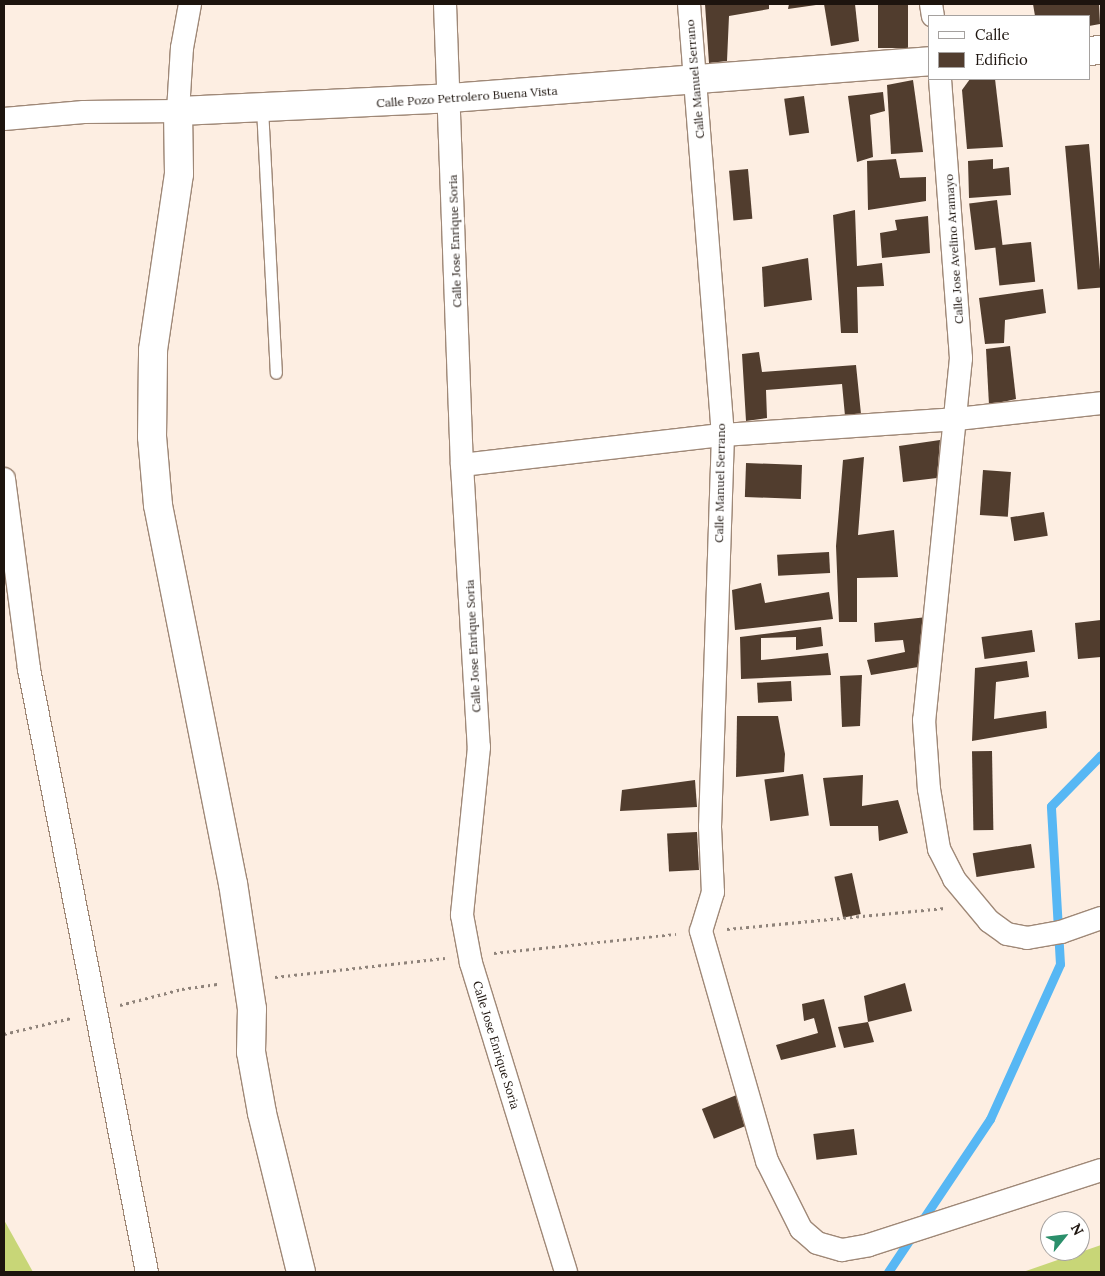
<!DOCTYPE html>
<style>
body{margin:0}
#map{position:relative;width:1105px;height:1276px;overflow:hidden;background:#fdeee2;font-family:Lora,serif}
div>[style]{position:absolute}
.green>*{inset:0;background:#c8d677}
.stream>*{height:9px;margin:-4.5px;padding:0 4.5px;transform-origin:4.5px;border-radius:4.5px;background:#57b7f4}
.building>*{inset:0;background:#513d2e;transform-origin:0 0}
.path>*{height:3px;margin-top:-1.5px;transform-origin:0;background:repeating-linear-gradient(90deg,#8f837a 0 2.5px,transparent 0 6.5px)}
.roads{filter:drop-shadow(1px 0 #9f8877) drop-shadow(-1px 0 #9f8877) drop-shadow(0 1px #9f8877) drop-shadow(0 -1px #9f8877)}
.service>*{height:11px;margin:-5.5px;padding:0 5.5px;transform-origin:5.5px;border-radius:5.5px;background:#fff}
.minor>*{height:22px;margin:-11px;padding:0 11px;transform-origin:11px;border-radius:11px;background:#fff}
.tertiary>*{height:28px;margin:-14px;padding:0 14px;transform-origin:14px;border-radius:14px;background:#fff}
span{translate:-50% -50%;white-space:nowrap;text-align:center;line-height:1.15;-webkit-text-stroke:5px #fff;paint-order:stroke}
.street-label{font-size:12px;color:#1d140e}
.frame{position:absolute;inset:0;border:5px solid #1d140e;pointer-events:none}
.legend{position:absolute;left:928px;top:15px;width:162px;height:65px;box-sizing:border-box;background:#fff;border:1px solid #a5a19f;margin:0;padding:6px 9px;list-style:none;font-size:15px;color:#1d140e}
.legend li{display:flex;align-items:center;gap:10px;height:25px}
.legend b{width:25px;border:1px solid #a5a19f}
.north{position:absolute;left:1040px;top:1211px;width:50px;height:50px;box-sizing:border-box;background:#fff;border:1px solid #a5a19f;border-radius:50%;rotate:61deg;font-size:14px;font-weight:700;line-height:20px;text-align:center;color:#1d140e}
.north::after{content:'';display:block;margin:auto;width:18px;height:22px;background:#2b8f6b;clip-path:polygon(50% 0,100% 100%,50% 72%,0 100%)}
</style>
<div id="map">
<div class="green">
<i style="clip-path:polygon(4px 1220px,33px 1272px,4px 1272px)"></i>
<i style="clip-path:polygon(1101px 1245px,1101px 1272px,1023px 1272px)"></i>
</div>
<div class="stream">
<i style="left:919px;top:1225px;width:128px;rotate:-56.2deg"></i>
<i style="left:990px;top:1119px;width:170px;rotate:-65.7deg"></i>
<i style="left:1060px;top:964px;width:158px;rotate:-93.3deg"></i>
<i style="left:1051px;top:806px;width:71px;rotate:-45.6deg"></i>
<i style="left:888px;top:1272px;width:43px;rotate:-56.3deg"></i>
</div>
<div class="building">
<i style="clip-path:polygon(705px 4px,769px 4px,769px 9px,729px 16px,727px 61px,709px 63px)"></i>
<i style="clip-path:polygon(789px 4px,816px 4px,816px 5px,788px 9px)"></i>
<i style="clip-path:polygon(824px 4px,855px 4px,859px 41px,831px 46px)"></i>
<i style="left:878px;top:4px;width:30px;height:44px"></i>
<i style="clip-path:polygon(1033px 4px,1099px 4px,1100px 24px,1089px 26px,1089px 16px,1035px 16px)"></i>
<i style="clip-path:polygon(970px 79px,995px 79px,1003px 147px,967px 149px,962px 90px)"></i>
<i style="clip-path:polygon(913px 80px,923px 152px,891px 154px,887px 85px)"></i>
<i style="clip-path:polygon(883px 92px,885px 111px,870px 115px,873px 157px,857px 162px,848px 96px)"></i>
<i style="left:804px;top:96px;width:37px;height:20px;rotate:82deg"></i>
<i style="left:1089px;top:144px;width:144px;height:24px;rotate:85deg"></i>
<i style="clip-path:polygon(896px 159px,900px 178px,926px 177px,926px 201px,868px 210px,867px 161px)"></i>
<i style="clip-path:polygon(993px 159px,993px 169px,1009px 167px,1011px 195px,969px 198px,968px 161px)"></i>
<i style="left:748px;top:169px;width:50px;height:19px;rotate:85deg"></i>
<i style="left:997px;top:200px;width:47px;height:28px;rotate:83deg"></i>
<i style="clip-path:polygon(855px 210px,857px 266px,882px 263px,884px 286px,857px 287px,858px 333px,841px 333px,833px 215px)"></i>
<i style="clip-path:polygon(928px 216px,930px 253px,882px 258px,880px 233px,897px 230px,895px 220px)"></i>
<i style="left:1031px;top:242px;width:40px;height:36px;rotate:84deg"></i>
<i style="clip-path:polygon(808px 258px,812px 300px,764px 307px,762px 267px)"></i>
<i style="clip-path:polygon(1043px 289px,1046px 313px,1005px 320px,1004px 343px,985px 344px,979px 298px)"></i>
<i style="clip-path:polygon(1010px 346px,1016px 399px,989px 405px,986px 349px)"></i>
<i style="clip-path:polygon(759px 352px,762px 372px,856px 365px,861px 414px,845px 416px,842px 384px,766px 390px,767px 418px,746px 421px,742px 354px)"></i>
<i style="clip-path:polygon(940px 440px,937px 478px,903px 482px,899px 446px)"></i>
<i style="clip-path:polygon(864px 457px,858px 535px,894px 530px,898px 577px,857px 578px,857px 622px,839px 622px,836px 546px,843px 460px)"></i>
<i style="left:802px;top:465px;width:34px;height:56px;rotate:92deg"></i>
<i style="left:983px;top:470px;width:28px;height:45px;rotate:4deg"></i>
<i style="left:1044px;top:512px;width:24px;height:34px;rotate:81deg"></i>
<i style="left:829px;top:552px;width:21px;height:52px;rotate:87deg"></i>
<i style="clip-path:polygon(761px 583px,765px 603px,829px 592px,833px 619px,735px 630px,732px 590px)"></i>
<i style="clip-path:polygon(927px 617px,930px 665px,871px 675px,867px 660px,905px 652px,903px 640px,875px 642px,874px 623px)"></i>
<i style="clip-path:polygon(1101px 620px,1101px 657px,1078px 659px,1075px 623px)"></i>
<i style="clip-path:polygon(821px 627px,823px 646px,796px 650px,796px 637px,761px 638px,761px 660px,828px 653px,831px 675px,741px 679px,740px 637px)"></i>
<i style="left:1032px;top:630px;width:22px;height:51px;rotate:82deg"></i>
<i style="clip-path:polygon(1027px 661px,1029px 677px,996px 682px,994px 719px,1046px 711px,1047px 728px,972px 741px,975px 668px)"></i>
<i style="clip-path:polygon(862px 675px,860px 726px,842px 727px,840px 676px)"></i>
<i style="left:791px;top:681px;width:20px;height:34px;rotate:87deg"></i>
<i style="clip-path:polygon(737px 716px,778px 716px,785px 754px,784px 772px,736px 777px)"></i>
<i style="left:992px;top:751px;width:79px;height:20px;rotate:89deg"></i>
<i style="left:803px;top:774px;width:42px;height:39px;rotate:82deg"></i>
<i style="clip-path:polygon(863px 775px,862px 806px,898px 800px,908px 833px,879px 841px,878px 826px,830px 826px,823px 778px)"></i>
<i style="clip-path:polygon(695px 780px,697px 807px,620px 811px,622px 790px)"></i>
<i style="left:697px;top:832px;width:38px;height:30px;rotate:87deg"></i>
<i style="left:1031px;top:844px;width:24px;height:59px;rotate:81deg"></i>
<i style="left:852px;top:873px;width:42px;height:18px;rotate:78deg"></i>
<i style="clip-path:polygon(905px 983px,912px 1011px,868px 1022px,864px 996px)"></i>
<i style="clip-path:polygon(824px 999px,836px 1047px,781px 1060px,776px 1045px,818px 1033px,814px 1018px,804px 1021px,802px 1004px)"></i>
<i style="clip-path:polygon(868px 1022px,874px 1042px,844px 1048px,838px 1027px)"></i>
<i style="left:739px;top:1094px;width:32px;height:40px;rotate:68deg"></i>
<i style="left:854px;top:1129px;width:26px;height:41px;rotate:83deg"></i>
</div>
<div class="path">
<i style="left:727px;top:929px;width:219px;rotate:-5.5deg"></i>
<i style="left:494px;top:953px;width:183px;rotate:-6deg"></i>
<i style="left:275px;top:977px;width:171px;rotate:-6.4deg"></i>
<i style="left:120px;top:1005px;width:64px;rotate:-14.5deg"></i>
<i style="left:182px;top:989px;width:37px;rotate:-8deg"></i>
<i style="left:4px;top:1034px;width:69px;rotate:-13.4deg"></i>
</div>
<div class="roads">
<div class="service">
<i style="left:262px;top:108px;width:265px;rotate:87deg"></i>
</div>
<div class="minor">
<i style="left:445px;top:4px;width:461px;rotate:87.9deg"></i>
<i style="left:462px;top:465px;width:283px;rotate:86.6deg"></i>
<i style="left:479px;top:747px;width:169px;rotate:95.8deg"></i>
<i style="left:462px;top:915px;width:49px;rotate:79.4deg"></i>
<i style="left:471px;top:963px;width:323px;rotate:72.9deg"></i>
<i style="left:689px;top:4px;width:432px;rotate:85.5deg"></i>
<i style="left:723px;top:435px;width:392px;rotate:91.9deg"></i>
<i style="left:710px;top:827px;width:65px;rotate:87.4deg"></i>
<i style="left:713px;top:892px;width:41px;rotate:107.1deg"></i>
<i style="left:701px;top:931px;width:239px;rotate:74deg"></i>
<i style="left:767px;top:1161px;width:76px;rotate:63.4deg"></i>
<i style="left:801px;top:1229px;width:21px;rotate:41deg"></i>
<i style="left:817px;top:1243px;width:26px;rotate:16deg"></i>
<i style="left:842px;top:1250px;width:27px;rotate:-10deg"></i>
<i style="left:869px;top:1245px;width:244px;rotate:-17.9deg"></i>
<i style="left:931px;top:4px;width:12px;rotate:81deg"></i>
<i style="left:940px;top:79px;width:280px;rotate:85.7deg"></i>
<i style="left:961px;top:358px;width:364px;rotate:95.8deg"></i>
<i style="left:924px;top:720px;width:69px;rotate:85.9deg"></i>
<i style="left:929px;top:789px;width:61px;rotate:80.5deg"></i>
<i style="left:939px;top:849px;width:34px;rotate:63deg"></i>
<i style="left:954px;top:879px;width:55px;rotate:50.2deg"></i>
<i style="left:989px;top:921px;width:22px;rotate:36deg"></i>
<i style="left:1007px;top:934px;width:20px;rotate:11deg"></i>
<i style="left:1027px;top:938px;width:35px;rotate:-10deg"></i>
<i style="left:1061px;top:932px;width:42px;rotate:-19.3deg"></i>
<i style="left:4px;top:119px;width:80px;rotate:-5deg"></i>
<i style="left:84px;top:112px;width:94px;rotate:-0.6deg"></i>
<i style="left:178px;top:111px;width:63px;rotate:-86.4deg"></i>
<i style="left:182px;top:48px;width:45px;rotate:-79.7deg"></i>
<i style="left:462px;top:465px;width:263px;rotate:-6.6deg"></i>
<i style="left:723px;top:435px;width:235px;rotate:-3.9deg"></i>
<i style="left:957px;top:419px;width:145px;rotate:-6.3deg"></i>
<i style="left:4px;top:479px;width:192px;rotate:82.5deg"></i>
<i style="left:29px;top:669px;width:614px;rotate:78.93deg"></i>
</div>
<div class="tertiary">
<i style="left:1089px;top:51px;width:12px;rotate:-5deg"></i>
<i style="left:301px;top:1272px;width:164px;rotate:-103.8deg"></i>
<i style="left:262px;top:1113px;width:62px;rotate:-100.2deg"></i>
<i style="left:251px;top:1052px;width:43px;rotate:-88.7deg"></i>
<i style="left:252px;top:1009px;width:126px;rotate:-98.6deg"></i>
<i style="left:233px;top:884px;width:386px;rotate:-101.2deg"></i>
<i style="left:158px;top:505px;width:68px;rotate:-95deg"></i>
<i style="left:152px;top:437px;width:87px;rotate:-89.3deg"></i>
<i style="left:153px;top:350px;width:178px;rotate:-81.6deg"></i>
<i style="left:179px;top:174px;width:63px;rotate:-90.9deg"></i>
<i style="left:178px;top:111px;width:273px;rotate:-2.7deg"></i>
<i style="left:451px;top:98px;width:479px;rotate:-4.4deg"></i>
</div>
</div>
<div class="street-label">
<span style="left:695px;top:79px;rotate:-95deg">Calle Manuel Serrano</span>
<span style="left:467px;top:97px;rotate:-4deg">Calle Pozo Petrolero Buena Vista</span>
<span style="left:455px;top:241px;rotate:-92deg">Calle Jose Enrique Soria</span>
<span style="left:954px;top:249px;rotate:-94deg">Calle Jose Avelino Aramayo</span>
<span style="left:720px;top:483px;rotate:-89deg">Calle Manuel Serrano</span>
<span style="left:473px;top:646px;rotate:-93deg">Calle Jose Enrique Soria</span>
<span style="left:496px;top:1045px;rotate:73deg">Calle Jose Enrique Soria</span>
</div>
<div class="frame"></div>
<ul class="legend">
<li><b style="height:6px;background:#fff"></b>Calle</li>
<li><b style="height:14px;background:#513d2e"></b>Edificio</li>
</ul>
<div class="north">N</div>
</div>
